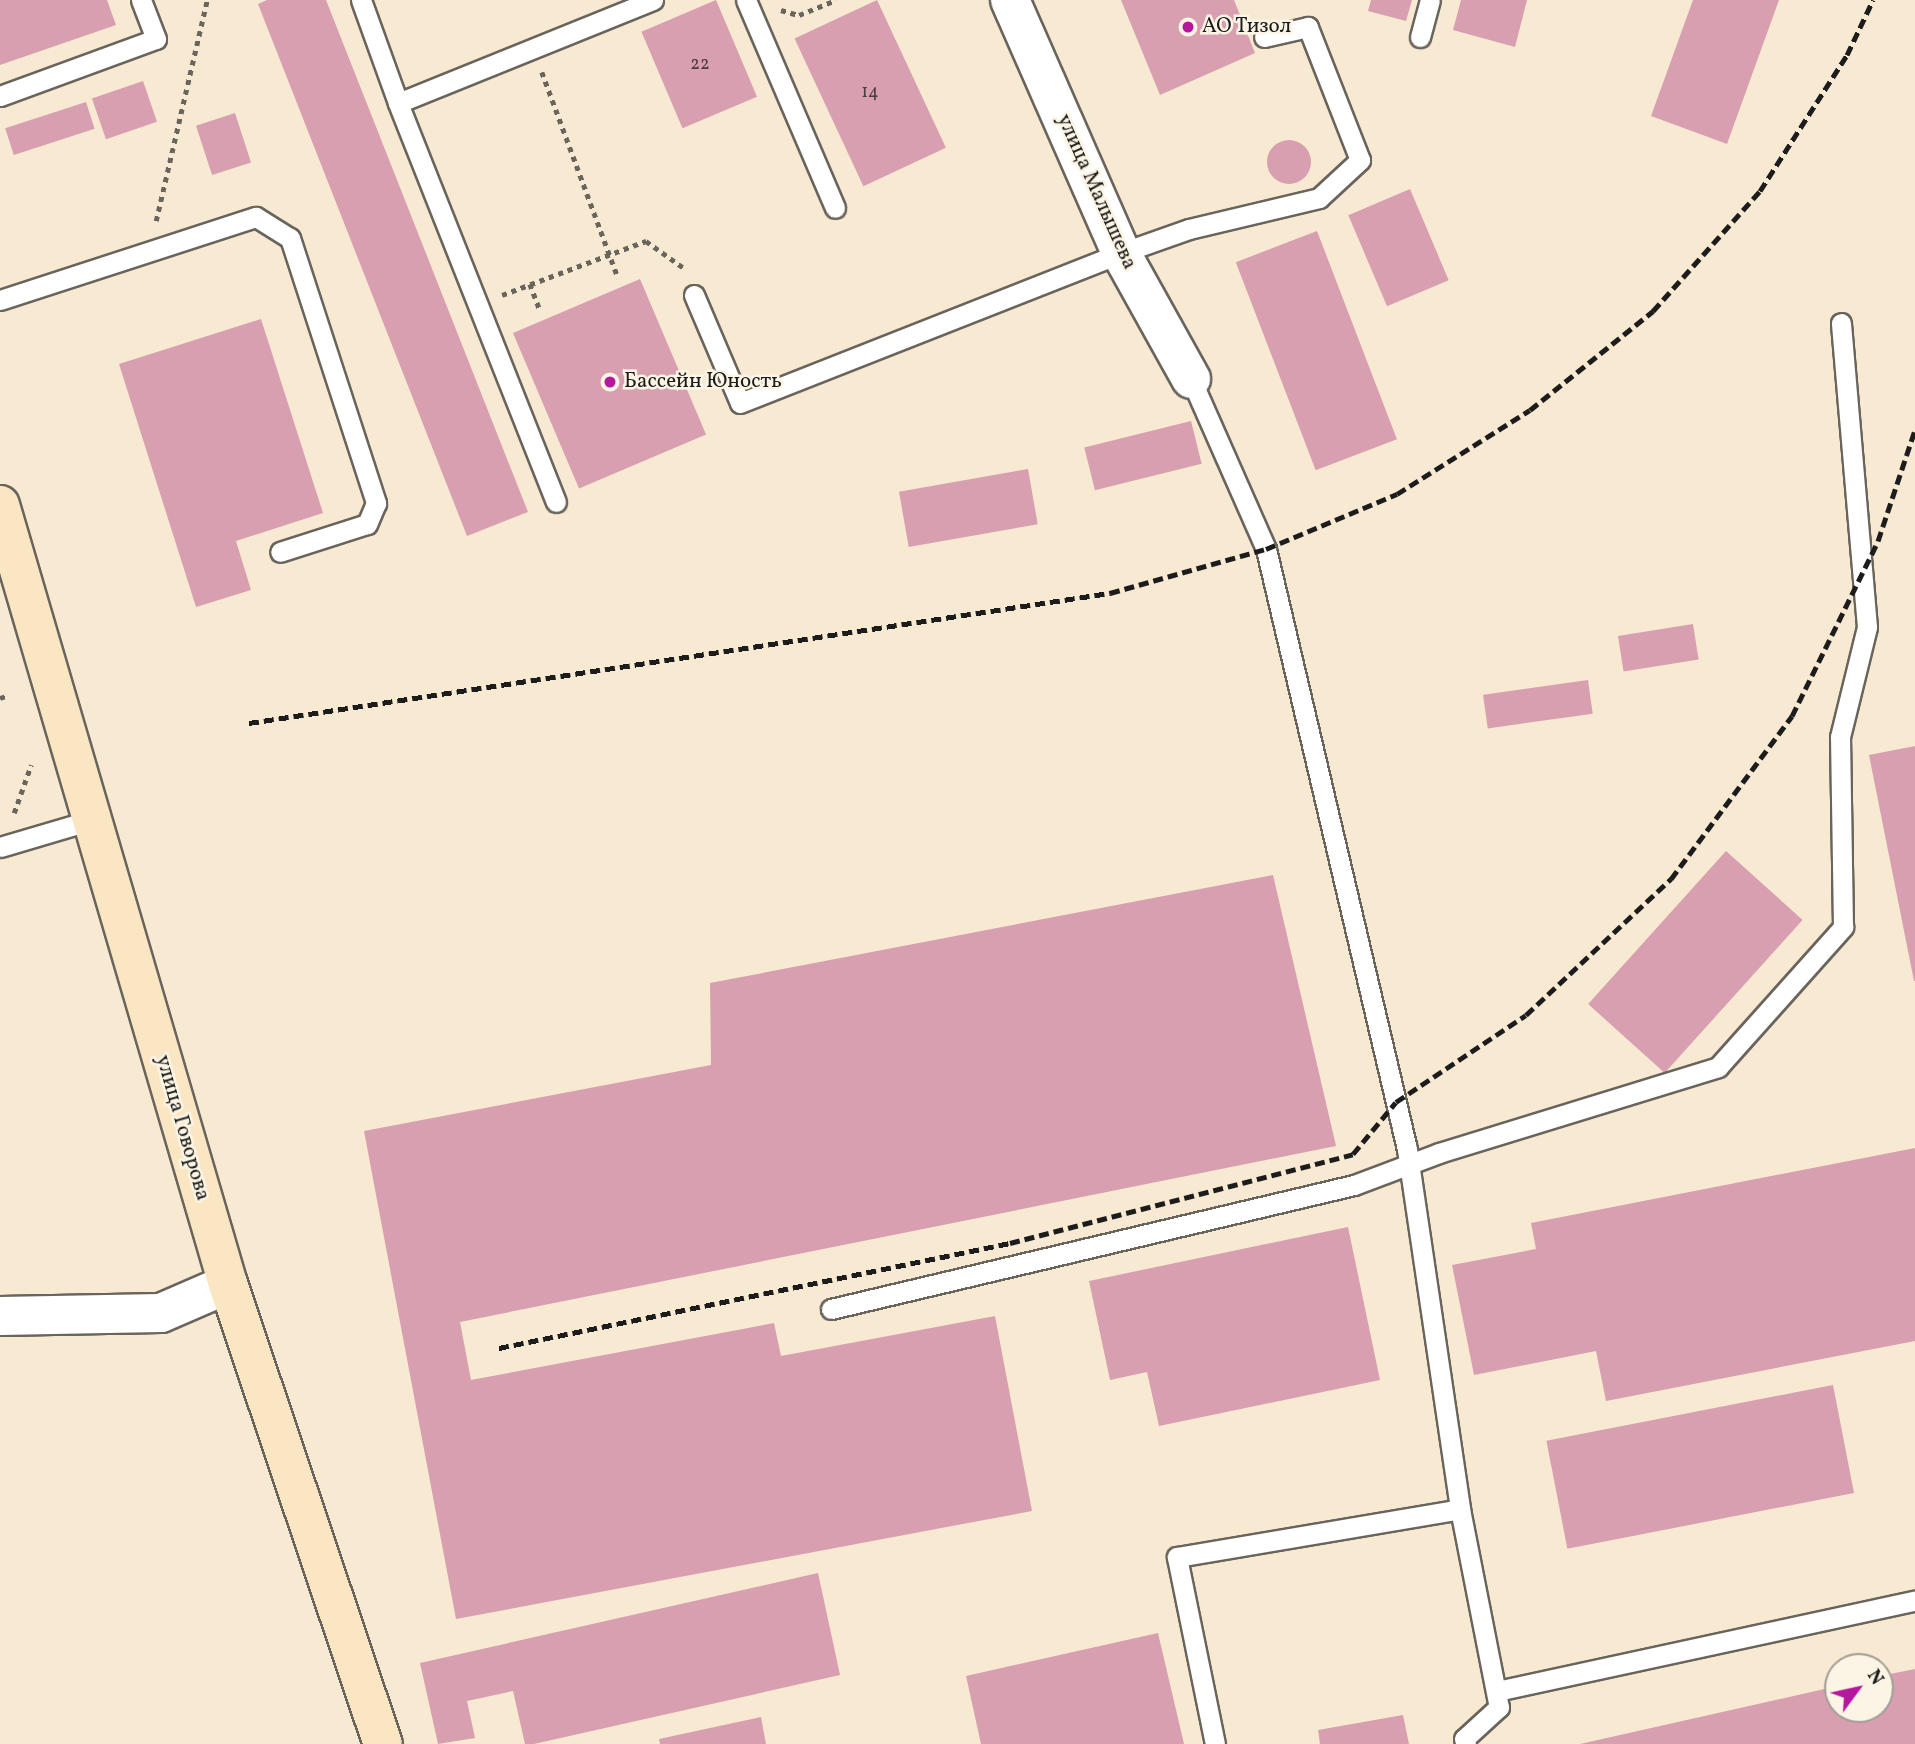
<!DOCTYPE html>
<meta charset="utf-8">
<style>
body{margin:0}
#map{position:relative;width:1915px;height:1744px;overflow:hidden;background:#f8e9d2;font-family:Vollkorn,serif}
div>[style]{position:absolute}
.building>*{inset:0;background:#d89fb1;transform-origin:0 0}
.round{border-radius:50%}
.path>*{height:4.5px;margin-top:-2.25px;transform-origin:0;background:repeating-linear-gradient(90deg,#69645c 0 5px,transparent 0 10px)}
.roads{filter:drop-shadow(2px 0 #69645c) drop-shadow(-2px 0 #69645c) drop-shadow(0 2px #69645c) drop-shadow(0 -2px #69645c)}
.lane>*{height:19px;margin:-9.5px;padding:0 9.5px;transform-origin:9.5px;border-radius:9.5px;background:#fff}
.street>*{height:38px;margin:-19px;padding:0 19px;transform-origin:19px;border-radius:19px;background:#fff}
.secondary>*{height:38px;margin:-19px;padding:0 19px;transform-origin:19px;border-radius:19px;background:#fbe6c4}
.rail>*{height:5px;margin-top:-2.5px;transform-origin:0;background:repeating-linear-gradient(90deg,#1c1c1c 0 10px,transparent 0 15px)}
.dots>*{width:19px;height:19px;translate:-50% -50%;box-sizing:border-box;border:4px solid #fcf5e5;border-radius:50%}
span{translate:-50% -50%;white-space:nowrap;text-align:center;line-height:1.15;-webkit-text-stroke:5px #fcf5e5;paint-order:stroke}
.number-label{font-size:18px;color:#4b3d41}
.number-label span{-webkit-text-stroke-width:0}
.poi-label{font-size:21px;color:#1c1c1c}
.left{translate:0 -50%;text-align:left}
.street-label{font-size:21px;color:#1c1c1c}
.north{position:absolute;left:1824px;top:1653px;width:70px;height:70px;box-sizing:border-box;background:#fcf5e5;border:2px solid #a29e95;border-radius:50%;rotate:57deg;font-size:19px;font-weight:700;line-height:28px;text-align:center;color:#1c1c1c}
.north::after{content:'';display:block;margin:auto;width:24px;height:32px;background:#b5179e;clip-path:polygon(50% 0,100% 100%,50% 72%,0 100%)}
</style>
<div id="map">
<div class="building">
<i style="clip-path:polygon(0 0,107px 0,116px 25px,0 65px)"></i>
<i style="clip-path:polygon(267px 0,326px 0,528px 512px,467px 536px,258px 4px)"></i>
<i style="left:716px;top:0;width:105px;height:81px;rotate:67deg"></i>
<i style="left:877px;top:0;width:163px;height:91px;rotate:65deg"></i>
<i style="clip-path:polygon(1121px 0,1234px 0,1255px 53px,1160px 95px)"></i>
<i style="clip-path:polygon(1371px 0,1412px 0,1406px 21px,1368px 11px)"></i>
<i style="clip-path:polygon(1461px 0,1527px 0,1515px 47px,1453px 30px)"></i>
<i style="clip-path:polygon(1693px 0,1779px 0,1727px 144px,1651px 116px)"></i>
<i style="left:143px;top:81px;width:43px;height:54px;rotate:71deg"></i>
<i style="left:86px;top:102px;width:28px;height:85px;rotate:72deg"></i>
<i style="left:235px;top:113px;width:52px;height:41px;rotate:72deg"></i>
<i class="round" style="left:1267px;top:140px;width:44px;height:44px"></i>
<i style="left:1410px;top:189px;width:99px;height:67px;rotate:67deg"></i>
<i style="left:1317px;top:231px;width:223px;height:87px;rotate:69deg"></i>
<i style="left:640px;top:279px;width:169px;height:138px;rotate:67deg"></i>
<i style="clip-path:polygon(261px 319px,323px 513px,236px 541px,251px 590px,196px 607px,119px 364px)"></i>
<i style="left:1191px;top:421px;width:44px;height:110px;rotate:76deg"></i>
<i style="left:1028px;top:469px;width:56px;height:131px;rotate:80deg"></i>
<i style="left:1693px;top:624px;width:36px;height:76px;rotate:81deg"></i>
<i style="left:1588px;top:680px;width:34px;height:106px;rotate:82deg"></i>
<i style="clip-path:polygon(1915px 746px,1915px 981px,1914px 981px,1869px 755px)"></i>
<i style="left:1726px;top:851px;width:103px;height:206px;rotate:42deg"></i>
<i style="clip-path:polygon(1273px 875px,1336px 1146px,460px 1322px,471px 1380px,774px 1323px,781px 1356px,995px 1316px,1032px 1511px,456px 1619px,364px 1131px,711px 1065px,710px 983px)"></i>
<i style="clip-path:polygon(1915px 1148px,1915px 1341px,1606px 1401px,1596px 1351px,1474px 1375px,1452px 1265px,1536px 1249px,1531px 1223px)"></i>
<i style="clip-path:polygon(1348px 1227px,1380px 1380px,1159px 1426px,1147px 1372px,1110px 1380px,1089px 1281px)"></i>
<i style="left:1833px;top:1385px;width:110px;height:292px;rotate:79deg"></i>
<i style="clip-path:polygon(818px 1573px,840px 1675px,534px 1744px,525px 1744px,513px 1691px,467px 1701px,475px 1738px,438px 1744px,420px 1663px)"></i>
<i style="clip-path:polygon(1158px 1633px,1184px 1744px,981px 1744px,966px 1676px)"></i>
<i style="clip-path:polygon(1915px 1669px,1915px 1744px,1580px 1744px,1838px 1686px,1838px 1709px,1880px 1709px,1880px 1676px)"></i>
<i style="clip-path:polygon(1403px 1715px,1409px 1744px,1320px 1744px,1318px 1730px)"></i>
<i style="clip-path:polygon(761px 1717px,766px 1744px,660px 1744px,659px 1739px)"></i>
</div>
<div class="path">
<i style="left:781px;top:10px;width:19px;rotate:16deg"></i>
<i style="left:799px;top:15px;width:40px;rotate:-22deg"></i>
<i style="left:542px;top:72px;width:220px;rotate:69.7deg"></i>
<i style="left:156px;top:221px;width:227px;rotate:-77deg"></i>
<i style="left:530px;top:284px;width:28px;rotate:69deg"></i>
<i style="left:502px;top:295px;width:154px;rotate:-20.6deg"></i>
<i style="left:646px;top:241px;width:47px;rotate:35.4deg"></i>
<i style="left:0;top:698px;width:9px;rotate:-18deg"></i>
<i style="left:14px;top:813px;width:51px;rotate:-70.5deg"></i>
</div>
<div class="roads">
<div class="lane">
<i style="left:361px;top:0;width:109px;rotate:70.2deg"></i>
<i style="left:398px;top:103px;width:275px;rotate:-22deg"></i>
<i style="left:746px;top:0;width:226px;rotate:66.8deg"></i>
<i style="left:1420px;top:37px;width:38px;rotate:-75deg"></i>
<i style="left:0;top:96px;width:166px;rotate:-20.1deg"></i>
<i style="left:156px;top:39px;width:42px;rotate:-111deg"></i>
<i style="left:398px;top:103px;width:429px;rotate:68.4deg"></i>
<i style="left:694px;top:295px;width:117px;rotate:66.9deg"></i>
<i style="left:740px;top:403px;width:409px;rotate:-21.5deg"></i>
<i style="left:1121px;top:253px;width:72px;rotate:-19.4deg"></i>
<i style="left:1189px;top:229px;width:134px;rotate:-13.4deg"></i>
<i style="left:1319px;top:198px;width:56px;rotate:-42.8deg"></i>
<i style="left:1360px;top:160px;width:143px;rotate:-111.4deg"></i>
<i style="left:1308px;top:27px;width:45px;rotate:167.2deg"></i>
<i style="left:0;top:300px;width:269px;rotate:-18deg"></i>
<i style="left:256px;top:217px;width:40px;rotate:32deg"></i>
<i style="left:290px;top:238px;width:279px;rotate:72deg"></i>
<i style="left:376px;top:503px;width:23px;rotate:113deg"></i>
<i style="left:367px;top:524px;width:91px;rotate:162.2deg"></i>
<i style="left:1191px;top:379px;width:186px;rotate:66.2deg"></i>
<i style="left:1266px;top:549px;width:616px;rotate:76.78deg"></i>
<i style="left:1407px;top:1149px;width:364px;rotate:81.6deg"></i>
<i style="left:0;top:847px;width:96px;rotate:-16.4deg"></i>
<i style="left:831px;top:1309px;width:537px;rotate:-13.34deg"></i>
<i style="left:1354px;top:1185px;width:91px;rotate:-20.6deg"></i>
<i style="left:1439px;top:1153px;width:292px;rotate:-17.1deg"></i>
<i style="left:1718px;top:1067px;width:188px;rotate:-48.2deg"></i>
<i style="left:1843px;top:927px;width:190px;rotate:-90.9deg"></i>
<i style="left:1840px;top:737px;width:113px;rotate:-76.2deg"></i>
<i style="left:1867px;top:627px;width:305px;rotate:-94.9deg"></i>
<i style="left:1497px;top:1691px;width:428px;rotate:-12.2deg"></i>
<i style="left:1215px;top:1744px;width:191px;rotate:-101.5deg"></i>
<i style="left:1177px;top:1557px;width:287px;rotate:-9.6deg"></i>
<i style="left:1460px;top:1509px;width:202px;rotate:78.9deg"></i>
<i style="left:1499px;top:1707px;width:47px;rotate:137.6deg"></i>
<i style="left:1464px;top:1739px;width:5px;rotate:68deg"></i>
</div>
<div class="street">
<i style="left:1010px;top:0;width:276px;rotate:66.3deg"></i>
<i style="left:1121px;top:253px;width:144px;rotate:60.9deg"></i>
<i style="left:0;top:1316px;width:161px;rotate:-1.1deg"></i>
<i style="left:161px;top:1313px;width:73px;rotate:-23.4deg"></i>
</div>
<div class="secondary">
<i style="left:0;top:505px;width:812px;rotate:73.69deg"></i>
<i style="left:228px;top:1284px;width:485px;rotate:71.4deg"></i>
</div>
</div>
<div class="rail">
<i style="left:249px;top:723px;width:871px;rotate:-8.59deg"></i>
<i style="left:1110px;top:593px;width:162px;rotate:-15.8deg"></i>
<i style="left:1266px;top:549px;width:142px;rotate:-22.8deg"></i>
<i style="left:1397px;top:494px;width:157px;rotate:-32.3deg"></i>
<i style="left:1530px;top:410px;width:158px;rotate:-38.8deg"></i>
<i style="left:1653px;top:311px;width:161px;rotate:-48.3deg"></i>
<i style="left:1760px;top:191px;width:161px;rotate:-57.4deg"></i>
<i style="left:1847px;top:55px;width:61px;rotate:-64.7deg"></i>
<i style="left:499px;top:1348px;width:522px;rotate:-11.61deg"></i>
<i style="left:1010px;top:1243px;width:354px;rotate:-14.5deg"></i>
<i style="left:1353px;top:1154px;width:67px;rotate:-50.4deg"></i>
<i style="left:1396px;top:1102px;width:156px;rotate:-33.8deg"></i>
<i style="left:1526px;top:1015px;width:199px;rotate:-43.2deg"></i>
<i style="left:1671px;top:879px;width:203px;rotate:-53.4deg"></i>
<i style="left:1792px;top:716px;width:195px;rotate:-63.8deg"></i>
<i style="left:1878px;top:541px;width:117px;rotate:-71.6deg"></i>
</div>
<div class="dots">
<i style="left:1188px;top:27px;background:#b5179e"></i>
<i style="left:610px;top:382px;background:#b5179e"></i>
</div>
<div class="number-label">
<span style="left:700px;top:65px">22</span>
<span style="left:870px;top:93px">14</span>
</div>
<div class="poi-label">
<span class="left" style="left:1202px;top:27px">АО Тизол</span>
<span class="left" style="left:624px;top:382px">Бассейн Юность</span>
</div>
<div class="street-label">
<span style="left:1096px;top:192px;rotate:66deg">улица Малышева</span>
<span style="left:182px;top:1128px;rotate:74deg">улица Говорова</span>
</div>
<div class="north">N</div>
</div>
